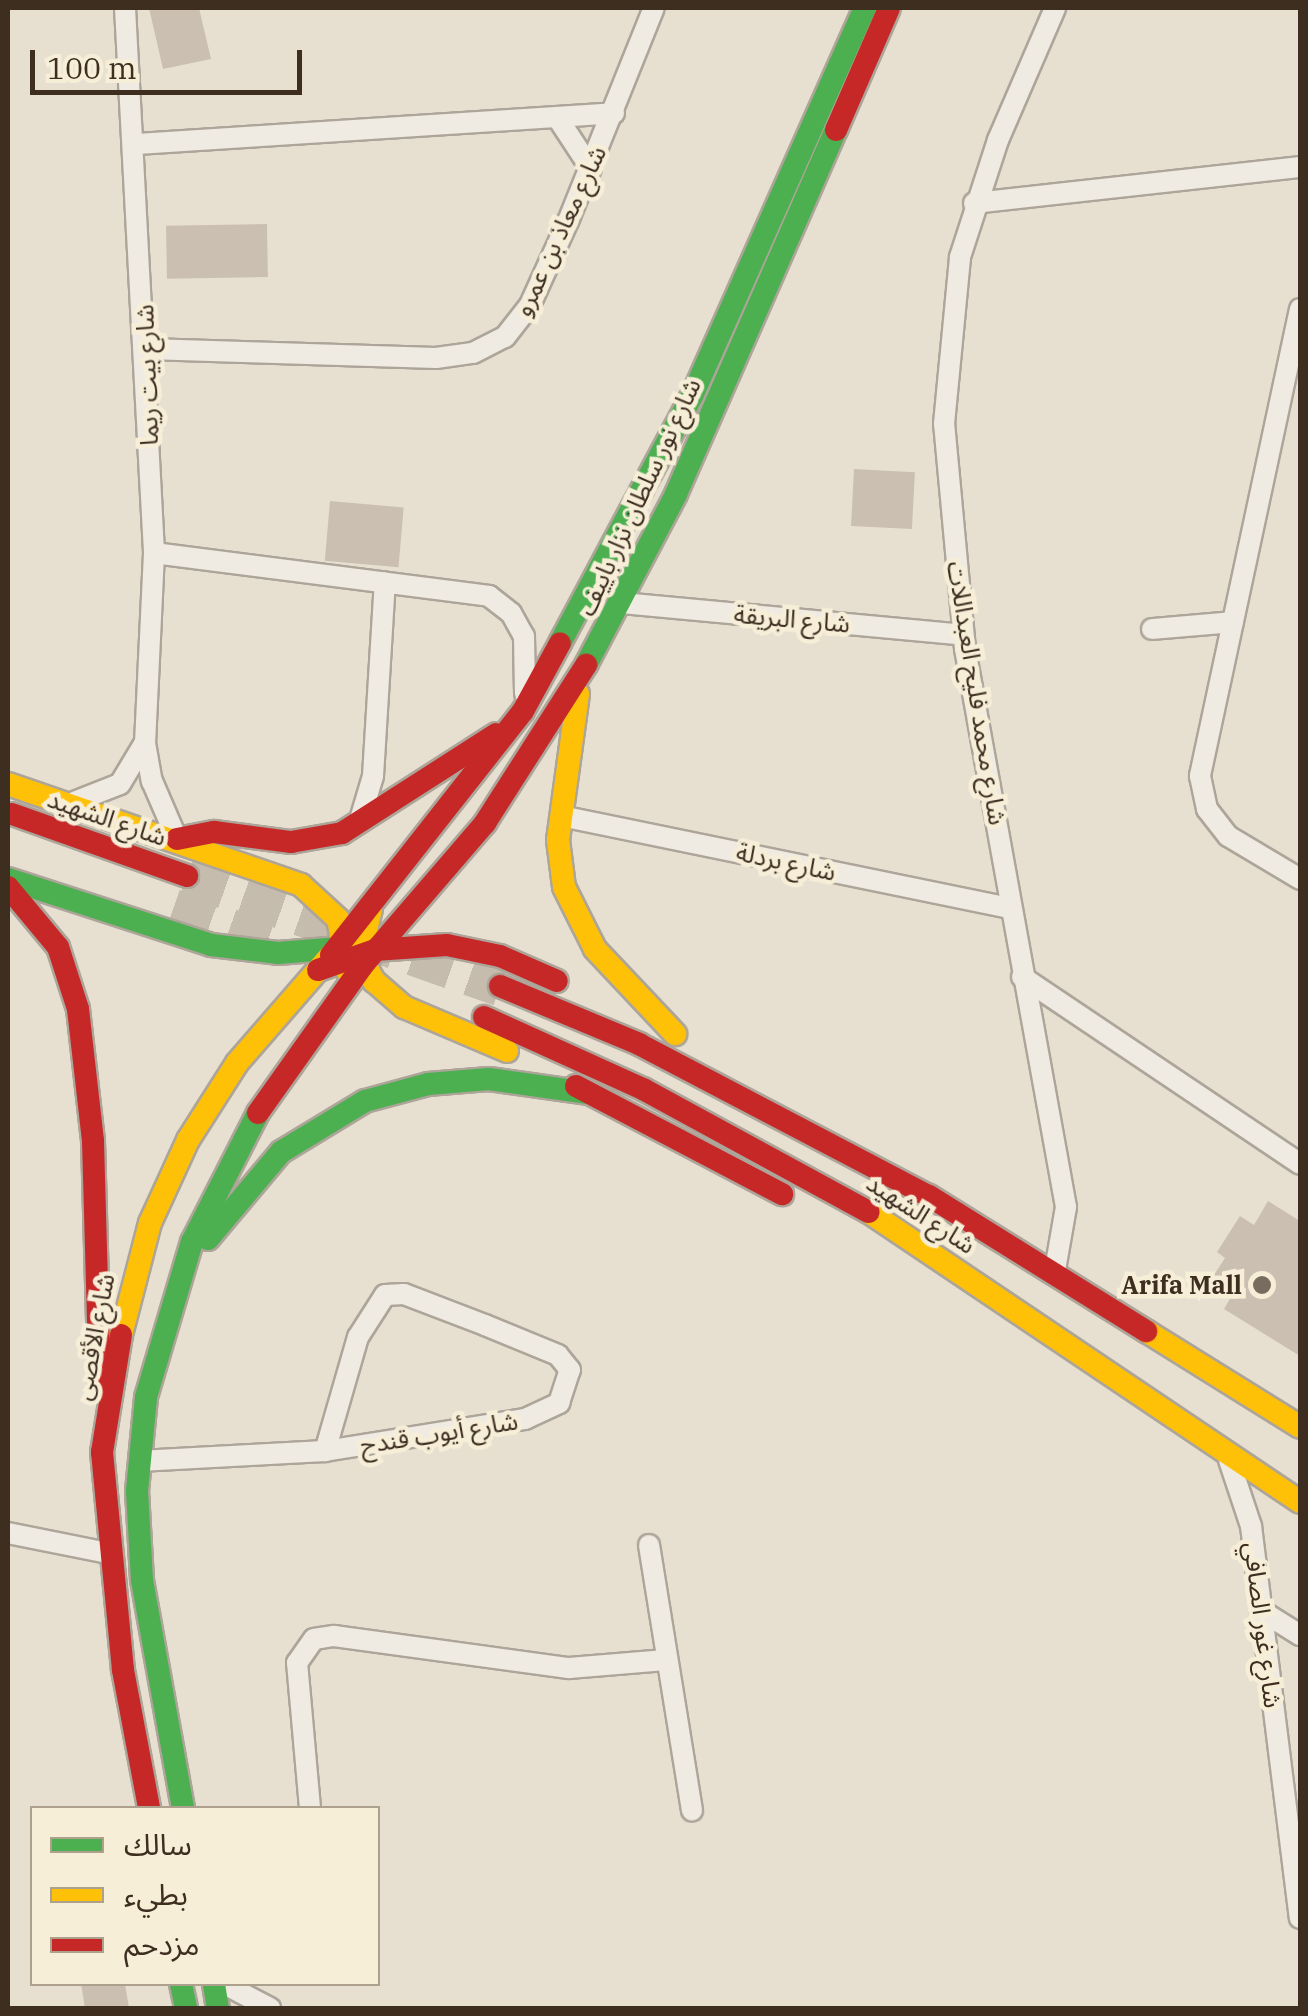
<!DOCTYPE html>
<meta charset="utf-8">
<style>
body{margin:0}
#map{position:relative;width:1308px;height:2016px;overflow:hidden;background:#e7e0d1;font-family:"IBM Plex Serif","Noto Sans Arabic",serif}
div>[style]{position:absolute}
.building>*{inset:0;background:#cbbfb2;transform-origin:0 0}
.highway-tunnel>*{height:40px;margin-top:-20px;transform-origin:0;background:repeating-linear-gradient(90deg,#c5bcae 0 40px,transparent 0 60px)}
.roads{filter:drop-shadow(2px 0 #ada599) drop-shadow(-2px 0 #ada599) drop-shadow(0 2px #ada599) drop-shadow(0 -2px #ada599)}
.street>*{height:20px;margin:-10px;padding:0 10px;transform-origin:10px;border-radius:10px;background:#efebe3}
.fast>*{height:22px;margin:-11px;padding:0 11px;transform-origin:11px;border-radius:11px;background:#4caf50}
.slow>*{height:22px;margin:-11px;padding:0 11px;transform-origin:11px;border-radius:11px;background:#ffc107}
.jam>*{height:22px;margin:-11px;padding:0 11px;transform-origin:11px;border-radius:11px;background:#c62828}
.dots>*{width:28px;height:28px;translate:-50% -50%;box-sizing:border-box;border:5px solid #f7eed8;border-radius:50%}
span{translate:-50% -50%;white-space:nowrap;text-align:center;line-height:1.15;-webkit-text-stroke:9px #f7eed8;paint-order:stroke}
.street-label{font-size:25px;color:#3d2e20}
.poi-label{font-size:25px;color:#3d2e20;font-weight:700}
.right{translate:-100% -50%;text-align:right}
.frame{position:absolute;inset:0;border:10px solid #3d2e20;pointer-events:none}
.legend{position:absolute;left:30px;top:1806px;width:350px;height:180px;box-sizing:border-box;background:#f7eed8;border:2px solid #ada18e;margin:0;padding:12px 18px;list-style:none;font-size:30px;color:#3d2e20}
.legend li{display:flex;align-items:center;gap:20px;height:50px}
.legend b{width:50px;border:2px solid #ada18e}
.scale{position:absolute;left:30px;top:50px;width:272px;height:45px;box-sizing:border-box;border:5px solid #3d2e20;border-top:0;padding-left:12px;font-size:30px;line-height:35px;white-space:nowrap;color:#3d2e20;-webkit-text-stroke:8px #f7eed8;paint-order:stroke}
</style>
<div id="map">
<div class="building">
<i style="clip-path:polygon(149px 8px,199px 8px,211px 59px,163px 69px)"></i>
<i style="left:267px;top:224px;width:53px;height:101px;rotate:89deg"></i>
<i style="left:854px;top:469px;width:61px;height:57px;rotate:3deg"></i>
<i style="left:330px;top:501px;width:74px;height:60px;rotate:5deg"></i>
<i style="clip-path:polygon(1268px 1201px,1300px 1221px,1300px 1356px,1224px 1309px,1234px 1292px,1212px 1278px,1225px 1258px,1217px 1252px,1240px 1216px,1254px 1225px)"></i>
<i style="clip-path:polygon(81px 1984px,125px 1984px,129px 2008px,85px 2008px)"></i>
</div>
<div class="highway-tunnel">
<i style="left:187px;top:876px;width:332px;rotate:19.4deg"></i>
<i style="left:173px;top:909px;width:106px;rotate:19.3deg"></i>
</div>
<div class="roads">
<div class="street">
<i style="left:125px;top:8px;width:546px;rotate:86.95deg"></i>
<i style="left:154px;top:553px;width:190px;rotate:92.7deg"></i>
<i style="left:145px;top:743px;width:39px;rotate:80deg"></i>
<i style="left:152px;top:781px;width:63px;rotate:66.7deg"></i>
<i style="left:557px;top:117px;width:62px;rotate:56.8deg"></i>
<i style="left:137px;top:144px;width:478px;rotate:-3.7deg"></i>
<i style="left:974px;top:203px;width:328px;rotate:-6.3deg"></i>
<i style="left:1300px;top:309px;width:478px;rotate:102.1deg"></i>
<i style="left:1200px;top:776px;width:34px;rotate:78deg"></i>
<i style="left:1207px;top:809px;width:34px;rotate:52deg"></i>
<i style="left:1228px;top:836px;width:84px;rotate:30.8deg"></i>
<i style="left:147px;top:349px;width:289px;rotate:1.8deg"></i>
<i style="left:436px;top:358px;width:37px;rotate:-8deg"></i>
<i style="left:473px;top:353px;width:36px;rotate:-27deg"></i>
<i style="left:505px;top:337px;width:41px;rotate:-52deg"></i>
<i style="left:530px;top:305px;width:94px;rotate:-65.6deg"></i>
<i style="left:569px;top:219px;width:227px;rotate:-68.1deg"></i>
<i style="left:154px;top:553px;width:338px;rotate:7.3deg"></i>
<i style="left:489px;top:596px;width:28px;rotate:38deg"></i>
<i style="left:511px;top:613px;width:26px;rotate:61deg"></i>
<i style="left:524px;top:636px;width:58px;rotate:89deg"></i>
<i style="left:621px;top:603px;width:343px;rotate:5.3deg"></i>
<i style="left:1152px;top:629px;width:81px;rotate:-4.9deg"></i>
<i style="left:74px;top:802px;width:49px;rotate:-21.4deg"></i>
<i style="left:120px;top:784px;width:47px;rotate:-59deg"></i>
<i style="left:561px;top:816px;width:459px;rotate:11.6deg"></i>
<i style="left:359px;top:823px;width:49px;rotate:-73.4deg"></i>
<i style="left:373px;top:776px;width:194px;rotate:-86.5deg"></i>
<i style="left:1022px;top:977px;width:335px;rotate:33.9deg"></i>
<i style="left:1055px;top:1270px;width:64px;rotate:-80.1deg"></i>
<i style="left:1066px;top:1207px;width:567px;rotate:-100.26deg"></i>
<i style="left:965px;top:649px;width:226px;rotate:-95.3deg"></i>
<i style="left:944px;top:424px;width:168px;rotate:-84.5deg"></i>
<i style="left:960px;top:257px;width:123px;rotate:-72deg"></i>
<i style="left:998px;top:140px;width:144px;rotate:-66.6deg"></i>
<i style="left:1229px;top:1460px;width:70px;rotate:71.6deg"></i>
<i style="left:1251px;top:1526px;width:395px;rotate:82.9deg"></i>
<i style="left:139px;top:1461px;width:186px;rotate:-3.1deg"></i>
<i style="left:325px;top:1451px;width:203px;rotate:-9.1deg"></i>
<i style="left:525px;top:1419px;width:38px;rotate:-25deg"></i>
<i style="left:559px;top:1403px;width:35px;rotate:-72deg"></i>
<i style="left:570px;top:1370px;width:19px;rotate:-129deg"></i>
<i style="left:558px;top:1355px;width:79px;rotate:-157.7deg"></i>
<i style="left:485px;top:1325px;width:87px;rotate:-159.1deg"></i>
<i style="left:404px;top:1294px;width:19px;rotate:177deg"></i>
<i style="left:385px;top:1295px;width:50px;rotate:122.7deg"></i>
<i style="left:358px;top:1337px;width:119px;rotate:106.1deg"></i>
<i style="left:8px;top:1533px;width:102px;rotate:11.3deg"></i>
<i style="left:649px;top:1545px;width:269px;rotate:80.8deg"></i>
<i style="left:1260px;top:1610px;width:47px;rotate:32deg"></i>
<i style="left:310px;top:1808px;width:146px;rotate:-95.1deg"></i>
<i style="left:297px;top:1663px;width:29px;rotate:-55deg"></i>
<i style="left:314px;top:1639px;width:20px;rotate:-9deg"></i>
<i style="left:334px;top:1636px;width:237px;rotate:7.8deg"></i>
<i style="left:569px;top:1668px;width:97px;rotate:-4.7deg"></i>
<i style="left:224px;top:1984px;width:52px;rotate:27.6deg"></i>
</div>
<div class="fast">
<i style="left:560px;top:643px;width:282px;rotate:-61.9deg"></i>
<i style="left:693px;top:394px;width:423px;rotate:-66deg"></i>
<i style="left:586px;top:665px;width:193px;rotate:-62.2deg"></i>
<i style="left:676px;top:494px;width:398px;rotate:-66.3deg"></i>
<i style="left:8px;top:879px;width:213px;rotate:18deg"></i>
<i style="left:211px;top:945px;width:67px;rotate:6.8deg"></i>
<i style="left:278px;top:953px;width:74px;rotate:-4.6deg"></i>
<i style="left:208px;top:1239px;width:114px;rotate:-50deg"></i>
<i style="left:281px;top:1152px;width:98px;rotate:-31.3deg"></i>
<i style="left:365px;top:1101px;width:65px;rotate:-15.1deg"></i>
<i style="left:428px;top:1084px;width:61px;rotate:-4.7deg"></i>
<i style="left:489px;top:1079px;width:101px;rotate:8deg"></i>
<i style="left:183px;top:1808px;width:232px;rotate:-100.2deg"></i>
<i style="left:142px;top:1580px;width:89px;rotate:-93.2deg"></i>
<i style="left:137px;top:1491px;width:94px;rotate:-84.5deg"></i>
<i style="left:146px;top:1397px;width:162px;rotate:-73.5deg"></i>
<i style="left:192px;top:1242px;width:145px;rotate:-62.9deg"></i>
<i style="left:181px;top:1984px;width:25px;rotate:78deg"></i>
<i style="left:214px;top:1984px;width:24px;rotate:81deg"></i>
</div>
<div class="slow">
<i style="left:578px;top:694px;width:147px;rotate:97.8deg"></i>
<i style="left:558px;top:840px;width:47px;rotate:82.7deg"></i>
<i style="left:564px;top:887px;width:69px;rotate:63.4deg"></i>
<i style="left:595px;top:949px;width:117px;rotate:46.7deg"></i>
<i style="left:8px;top:784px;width:310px;rotate:19deg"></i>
<i style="left:301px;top:885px;width:50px;rotate:42.6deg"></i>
<i style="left:338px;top:919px;width:54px;rotate:79.3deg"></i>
<i style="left:371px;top:909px;width:47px;rotate:103.4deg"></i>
<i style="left:360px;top:955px;width:30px;rotate:62deg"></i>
<i style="left:374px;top:981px;width:40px;rotate:41deg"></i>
<i style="left:404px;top:1007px;width:112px;rotate:23.1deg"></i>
<i style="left:869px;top:1212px;width:519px;rotate:33.93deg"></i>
<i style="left:1146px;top:1331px;width:181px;rotate:31.9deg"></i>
<i style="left:121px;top:1335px;width:116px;rotate:-75.5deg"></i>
<i style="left:150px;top:1223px;width:91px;rotate:-65.4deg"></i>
<i style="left:188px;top:1140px;width:91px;rotate:-57.5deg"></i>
<i style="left:237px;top:1063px;width:143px;rotate:-49deg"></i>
</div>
<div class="jam">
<i style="left:836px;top:130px;width:133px;rotate:-66.5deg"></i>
<i style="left:12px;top:814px;width:186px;rotate:19.5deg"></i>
<i style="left:177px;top:839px;width:38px;rotate:-11deg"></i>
<i style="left:214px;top:832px;width:78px;rotate:7.4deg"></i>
<i style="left:291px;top:842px;width:52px;rotate:-10deg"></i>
<i style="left:342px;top:833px;width:183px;rotate:-32.7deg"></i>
<i style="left:8px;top:887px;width:78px;rotate:50.2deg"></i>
<i style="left:58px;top:947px;width:65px;rotate:72.1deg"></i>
<i style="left:78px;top:1009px;width:133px;rotate:83.5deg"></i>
<i style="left:93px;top:1141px;width:249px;rotate:88.4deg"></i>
<i style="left:331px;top:955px;width:310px;rotate:-51.8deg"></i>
<i style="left:523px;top:711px;width:77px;rotate:-61.4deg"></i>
<i style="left:318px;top:970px;width:60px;rotate:-19.3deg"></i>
<i style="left:375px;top:950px;width:72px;rotate:-4deg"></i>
<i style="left:447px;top:945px;width:54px;rotate:11.7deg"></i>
<i style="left:500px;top:956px;width:62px;rotate:23.7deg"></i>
<i style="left:500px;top:986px;width:151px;rotate:22.6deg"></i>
<i style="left:639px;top:1044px;width:327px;rotate:27.7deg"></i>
<i style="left:929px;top:1196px;width:256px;rotate:31.9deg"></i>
<i style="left:484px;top:1017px;width:175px;rotate:24.4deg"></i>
<i style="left:643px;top:1089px;width:257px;rotate:28.6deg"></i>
<i style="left:576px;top:1086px;width:233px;rotate:27.7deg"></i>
<i style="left:258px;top:1113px;width:181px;rotate:-54.6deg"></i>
<i style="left:363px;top:965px;width:187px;rotate:-49.3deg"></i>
<i style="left:485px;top:823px;width:188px;rotate:-57.4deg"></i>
<i style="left:121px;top:1335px;width:119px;rotate:99.2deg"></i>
<i style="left:102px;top:1452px;width:219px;rotate:84.5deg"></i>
<i style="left:123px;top:1670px;width:140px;rotate:79.3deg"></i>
</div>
</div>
<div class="dots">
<i style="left:1262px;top:1285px;background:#786c5e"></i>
</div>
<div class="street-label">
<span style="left:560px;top:231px;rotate:-65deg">شارع معاذ بن عمرو</span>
<span style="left:147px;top:375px;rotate:-92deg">شارع بيت ريما</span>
<span style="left:639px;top:497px;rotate:-65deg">شارع نور سلطان نزار باييف</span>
<span style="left:792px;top:619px;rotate:5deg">شارع البريقة</span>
<span style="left:977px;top:693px;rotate:81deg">شارع محمد فليح العبداللات</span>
<span style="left:107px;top:818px;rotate:19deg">شارع الشهيد</span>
<span style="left:786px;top:862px;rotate:12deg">شارع بردلة</span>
<span style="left:921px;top:1214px;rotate:33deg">شارع الشهيد</span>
<span style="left:94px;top:1337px;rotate:-79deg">شارع الأقصى</span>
<span style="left:439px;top:1433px;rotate:-9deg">شارع أيوب قندح</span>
<span style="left:1263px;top:1625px;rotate:83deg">شارع غور الصافي</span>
</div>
<div class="poi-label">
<span class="right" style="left:1242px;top:1285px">Arifa Mall</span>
</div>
<div class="frame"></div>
<ul class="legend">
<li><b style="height:12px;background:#4caf50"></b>سالك</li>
<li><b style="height:12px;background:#ffc107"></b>بطيء</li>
<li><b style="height:12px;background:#c62828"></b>مزدحم</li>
</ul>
<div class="scale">100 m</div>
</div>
